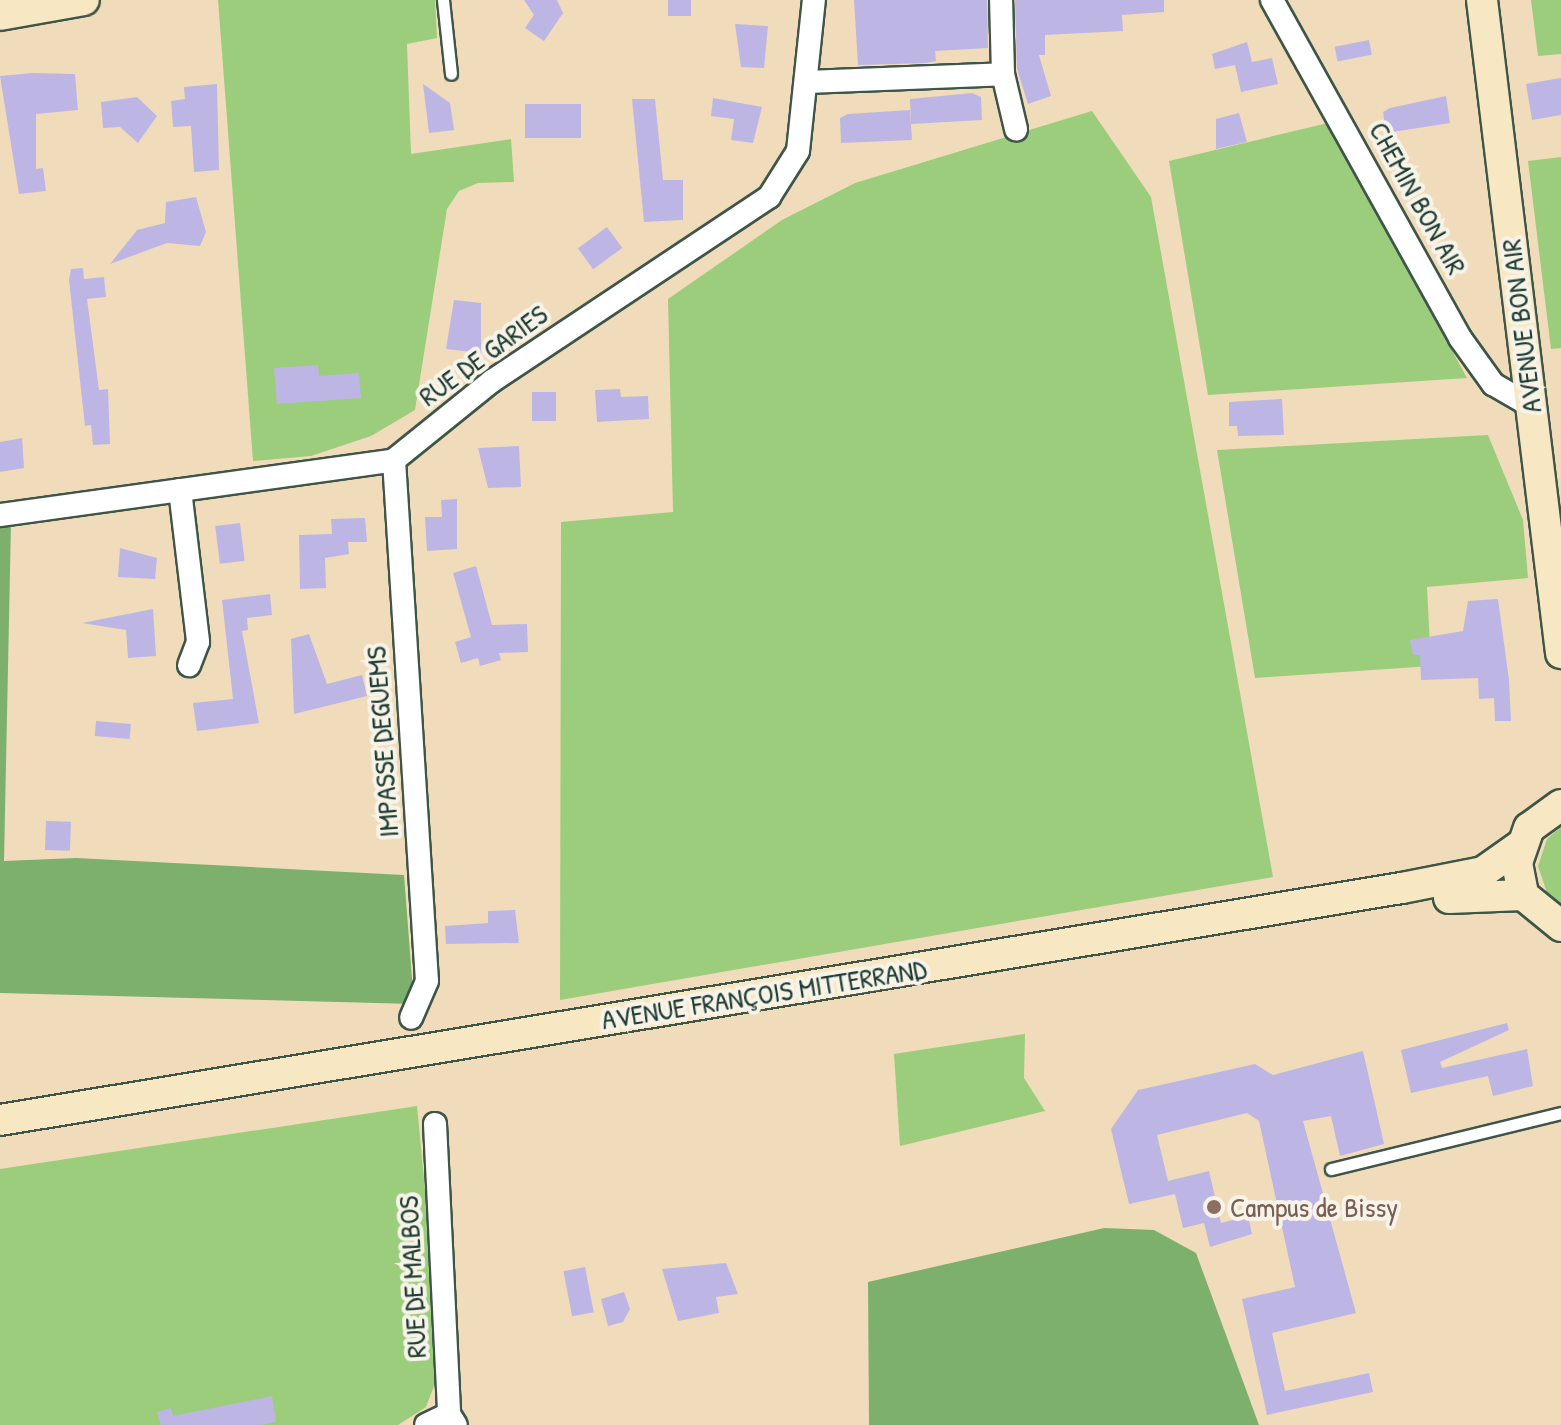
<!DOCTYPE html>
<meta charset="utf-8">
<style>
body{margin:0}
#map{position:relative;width:1561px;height:1425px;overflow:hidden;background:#f0dcba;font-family:"Patrick Hand",sans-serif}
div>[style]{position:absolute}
.green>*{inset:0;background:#9ccd7c}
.forest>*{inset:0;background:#7db06c}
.building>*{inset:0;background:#bdb6e4;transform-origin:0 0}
.roads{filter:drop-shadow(2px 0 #3e5548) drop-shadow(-2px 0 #3e5548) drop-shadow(0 2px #3e5548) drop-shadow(0 -2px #3e5548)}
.lane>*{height:11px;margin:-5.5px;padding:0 5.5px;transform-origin:5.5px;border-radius:5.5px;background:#fff}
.street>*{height:22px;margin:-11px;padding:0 11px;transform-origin:11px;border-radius:11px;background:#fff}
.secondary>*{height:30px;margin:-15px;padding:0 15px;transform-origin:15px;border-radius:15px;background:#f8e7c3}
.dots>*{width:22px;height:22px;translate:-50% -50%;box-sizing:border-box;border:4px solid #f7f3e8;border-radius:50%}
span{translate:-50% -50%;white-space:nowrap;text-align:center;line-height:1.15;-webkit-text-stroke:8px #f7f3e8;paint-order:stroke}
.street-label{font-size:28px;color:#1f3d34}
.education-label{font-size:28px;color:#785e54}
.left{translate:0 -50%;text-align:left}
</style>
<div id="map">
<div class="green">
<i style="clip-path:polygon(218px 0,435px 0,437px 38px,407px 44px,411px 154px,511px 139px,514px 182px,478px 183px,459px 191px,447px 209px,415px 410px,371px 436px,311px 456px,253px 461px)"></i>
<i style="clip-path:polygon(1531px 0,1561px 0,1561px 54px,1538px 56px)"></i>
<i style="clip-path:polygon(1092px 111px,1151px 197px,1273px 877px,560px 1000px,561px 522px,673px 512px,668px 299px,782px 220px,855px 183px)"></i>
<i style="clip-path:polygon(1328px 123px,1467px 378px,1208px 395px,1169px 161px)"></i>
<i style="clip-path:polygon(1561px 157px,1561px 348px,1551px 349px,1528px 161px)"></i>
<i style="clip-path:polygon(1488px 435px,1523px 520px,1528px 578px,1427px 587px,1431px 666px,1255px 678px,1217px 450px)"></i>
<i style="clip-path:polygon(1561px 827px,1561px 904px,1547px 893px,1538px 866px,1547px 839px)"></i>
<i style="clip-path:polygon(1025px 1034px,1024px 1078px,1045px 1111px,900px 1146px,894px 1054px)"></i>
<i style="clip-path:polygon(417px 1106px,442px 1365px,426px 1407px,398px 1425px,0 1425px,0 1169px)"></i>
</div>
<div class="forest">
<i style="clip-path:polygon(11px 523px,4px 861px,76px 858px,404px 875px,414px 1004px,0 993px,0 524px)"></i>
<i style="clip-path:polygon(1104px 1228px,1154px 1230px,1196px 1253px,1259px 1425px,869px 1425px,868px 1282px)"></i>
</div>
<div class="building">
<i style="clip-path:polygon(524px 0,557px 0,563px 13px,544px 41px,525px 28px,534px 15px)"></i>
<i style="left:668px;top:0;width:23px;height:16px"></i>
<i style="clip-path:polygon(854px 0,987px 0,988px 48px,935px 51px,936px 61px,927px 63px,858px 65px)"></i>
<i style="clip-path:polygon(1015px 0,1164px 0,1164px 12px,1122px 15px,1123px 31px,1045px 35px,1045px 55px,1039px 55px,1051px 96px,1028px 104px,1017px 69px)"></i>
<i style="clip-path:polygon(735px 24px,768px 26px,764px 68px,741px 67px)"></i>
<i style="left:1369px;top:40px;width:15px;height:35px;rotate:79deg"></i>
<i style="clip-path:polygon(1247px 42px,1252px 62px,1272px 58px,1278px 84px,1241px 92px,1235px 65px,1215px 69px,1212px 54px)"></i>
<i style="clip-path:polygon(32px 73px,75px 74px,78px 110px,36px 114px,36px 169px,43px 168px,46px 191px,19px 194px,0 76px)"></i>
<i style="clip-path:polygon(1561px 78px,1561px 115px,1532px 120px,1526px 84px)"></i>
<i style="clip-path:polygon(217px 84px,219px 170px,194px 172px,191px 126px,173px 127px,171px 101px,185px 99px,184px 87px)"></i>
<i style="clip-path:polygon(423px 84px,450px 103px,454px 130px,429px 133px)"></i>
<i style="clip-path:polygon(972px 93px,981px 97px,982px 120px,911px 124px,910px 99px)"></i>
<i style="clip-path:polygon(1446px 96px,1450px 123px,1386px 133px,1383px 112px,1390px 108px)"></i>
<i style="clip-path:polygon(137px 97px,157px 116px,138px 143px,120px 127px,103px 128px,101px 102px)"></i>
<i style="clip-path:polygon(713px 98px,762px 107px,753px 143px,731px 140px,734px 119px,711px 116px)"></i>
<i style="clip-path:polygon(632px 99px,655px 99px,663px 180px,683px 180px,683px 220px,644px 222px)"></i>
<i style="left:525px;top:104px;width:56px;height:34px"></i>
<i style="clip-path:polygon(910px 110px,912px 140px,841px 143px,840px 118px,848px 114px)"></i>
<i style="clip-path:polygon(1239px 113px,1247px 142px,1216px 149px,1216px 119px)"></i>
<i style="clip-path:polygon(196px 197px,206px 232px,200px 246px,167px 243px,110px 264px,137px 230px,165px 223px,166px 202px)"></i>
<i style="left:607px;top:227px;width:26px;height:36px;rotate:54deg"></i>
<i style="clip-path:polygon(83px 268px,84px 279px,104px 277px,106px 297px,87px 299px,99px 390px,108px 389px,110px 444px,93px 445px,91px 425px,85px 426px,69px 280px,71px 269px)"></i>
<i style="clip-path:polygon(454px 300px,481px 303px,481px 353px,446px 349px)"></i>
<i style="clip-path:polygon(318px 365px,319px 376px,359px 373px,361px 398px,277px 404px,274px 368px)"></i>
<i style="clip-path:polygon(620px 389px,621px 397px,648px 396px,649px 419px,597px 422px,595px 390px)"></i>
<i style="left:556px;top:392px;width:29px;height:24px;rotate:90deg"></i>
<i style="clip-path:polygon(1282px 399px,1284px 435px,1238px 436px,1237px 426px,1229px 426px,1229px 402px)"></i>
<i style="clip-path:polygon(22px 438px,24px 468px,0 472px,0 442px)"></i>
<i style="clip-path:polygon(519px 446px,521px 487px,488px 488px,478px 448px)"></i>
<i style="clip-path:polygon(457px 499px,457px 549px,427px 551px,425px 517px,442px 517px,441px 500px)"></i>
<i style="clip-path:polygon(365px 518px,367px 542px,348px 542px,349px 554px,325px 558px,326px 588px,300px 589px,299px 535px,332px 534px,331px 519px)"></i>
<i style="left:240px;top:523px;width:38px;height:25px;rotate:83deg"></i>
<i style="clip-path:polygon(120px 548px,157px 558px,155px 579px,118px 577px)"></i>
<i style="clip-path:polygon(476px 566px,492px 625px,527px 624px,528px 652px,499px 653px,501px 660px,480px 666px,478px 658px,461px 663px,455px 642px,471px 637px,453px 573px)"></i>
<i style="clip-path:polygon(270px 594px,272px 615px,247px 618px,248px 630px,242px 631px,259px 723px,197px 731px,193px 703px,233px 699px,222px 600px)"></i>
<i style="clip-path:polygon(1498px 599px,1509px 680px,1511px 721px,1495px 721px,1494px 698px,1479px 699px,1478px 678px,1421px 680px,1420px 655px,1413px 655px,1410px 640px,1463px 631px,1468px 601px)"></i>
<i style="clip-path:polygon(153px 609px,156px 656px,128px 658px,126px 630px,82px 623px)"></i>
<i style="clip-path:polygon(309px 634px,327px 684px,362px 675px,367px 696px,294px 714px,291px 639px)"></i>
<i style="left:96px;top:721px;width:35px;height:15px;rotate:5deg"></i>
<i style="left:46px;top:821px;width:25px;height:29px;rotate:2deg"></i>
<i style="clip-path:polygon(515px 910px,519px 943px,446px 944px,445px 926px,488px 923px,488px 911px)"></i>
<i style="clip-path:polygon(1507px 1023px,1509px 1030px,1440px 1062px,1442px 1068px,1527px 1049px,1533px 1086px,1493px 1096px,1488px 1076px,1411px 1093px,1401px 1050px)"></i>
<i style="clip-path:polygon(1363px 1051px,1384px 1144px,1340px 1156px,1331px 1116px,1303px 1121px,1356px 1313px,1272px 1333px,1285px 1391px,1369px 1373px,1373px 1392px,1267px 1415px,1242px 1299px,1295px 1287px,1259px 1121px,1247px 1113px,1157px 1135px,1168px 1181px,1209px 1171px,1221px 1223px,1248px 1216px,1252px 1234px,1210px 1247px,1204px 1223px,1183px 1228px,1175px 1194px,1129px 1204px,1111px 1129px,1138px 1090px,1255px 1064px,1273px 1075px)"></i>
<i style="clip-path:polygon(726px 1263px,738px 1294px,716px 1297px,719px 1313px,678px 1321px,662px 1269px)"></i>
<i style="left:585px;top:1267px;width:46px;height:22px;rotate:79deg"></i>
<i style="clip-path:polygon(624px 1292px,630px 1309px,623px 1322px,608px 1326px,601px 1299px)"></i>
<i style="clip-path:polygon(272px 1396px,276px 1422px,260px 1425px,161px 1425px,157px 1412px,171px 1408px,173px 1416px)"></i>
</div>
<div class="roads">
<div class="lane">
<i style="left:443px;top:0;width:74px;rotate:83.8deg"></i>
<i style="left:1331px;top:1169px;width:237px;rotate:-13.7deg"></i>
</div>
<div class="street">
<i style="left:1272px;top:0;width:387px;rotate:60.9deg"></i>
<i style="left:1460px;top:338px;width:57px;rotate:54.3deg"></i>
<i style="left:1493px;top:384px;width:44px;rotate:30.1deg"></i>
<i style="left:1003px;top:74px;width:57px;rotate:76.7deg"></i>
<i style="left:807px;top:82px;width:196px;rotate:-2.3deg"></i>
<i style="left:1003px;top:74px;width:74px;rotate:-91.5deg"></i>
<i style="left:394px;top:460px;width:522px;rotate:86.38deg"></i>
<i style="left:427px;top:981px;width:40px;rotate:113.4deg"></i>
<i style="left:180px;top:490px;width:153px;rotate:83.2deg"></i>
<i style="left:198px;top:642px;width:25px;rotate:111deg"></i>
<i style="left:0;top:515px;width:398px;rotate:-7.9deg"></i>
<i style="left:394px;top:460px;width:126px;rotate:-38.9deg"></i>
<i style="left:492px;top:381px;width:333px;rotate:-33.6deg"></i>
<i style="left:769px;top:197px;width:54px;rotate:-57.8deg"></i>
<i style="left:798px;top:151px;width:152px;rotate:-84deg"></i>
<i style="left:435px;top:1124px;width:290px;rotate:87.2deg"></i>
<i style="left:449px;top:1414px;width:13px;rotate:58deg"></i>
<i style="left:426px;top:1425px;width:25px;rotate:-26deg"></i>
</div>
<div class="secondary">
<i style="left:1482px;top:0;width:658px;rotate:83.1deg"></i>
<i style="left:0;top:15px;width:85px;rotate:-10.1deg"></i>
<i style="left:1561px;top:805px;width:39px;rotate:144deg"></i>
<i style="left:1529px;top:828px;width:37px;rotate:109deg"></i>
<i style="left:1517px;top:863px;width:33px;rotate:79deg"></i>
<i style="left:1523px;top:895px;width:49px;rotate:39.2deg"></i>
<i style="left:1449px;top:898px;width:74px;rotate:-2.3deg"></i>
<i style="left:0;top:1120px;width:1421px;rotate:-9.4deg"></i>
<i style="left:1402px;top:888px;width:83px;rotate:-11.2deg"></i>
<i style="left:1483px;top:872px;width:45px;rotate:-35.1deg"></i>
</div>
</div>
<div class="dots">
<i style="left:1214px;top:1207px;background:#8d6e63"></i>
</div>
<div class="street-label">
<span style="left:1418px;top:198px;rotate:61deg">CHEMIN BON AIR</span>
<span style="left:1521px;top:326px;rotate:-97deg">AVENUE BON AIR</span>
<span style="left:483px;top:355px;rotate:-36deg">RUE DE GARIES</span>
<span style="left:382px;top:742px;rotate:-94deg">IMPASSE DEGUEMS</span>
<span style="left:764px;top:994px;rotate:-9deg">AVENUE FRANÇOIS MITTERRAND</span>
<span style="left:412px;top:1277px;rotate:-93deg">RUE DE MALBOS</span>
</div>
<div class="education-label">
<span class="left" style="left:1230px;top:1207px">Campus de Bissy</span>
</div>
</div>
